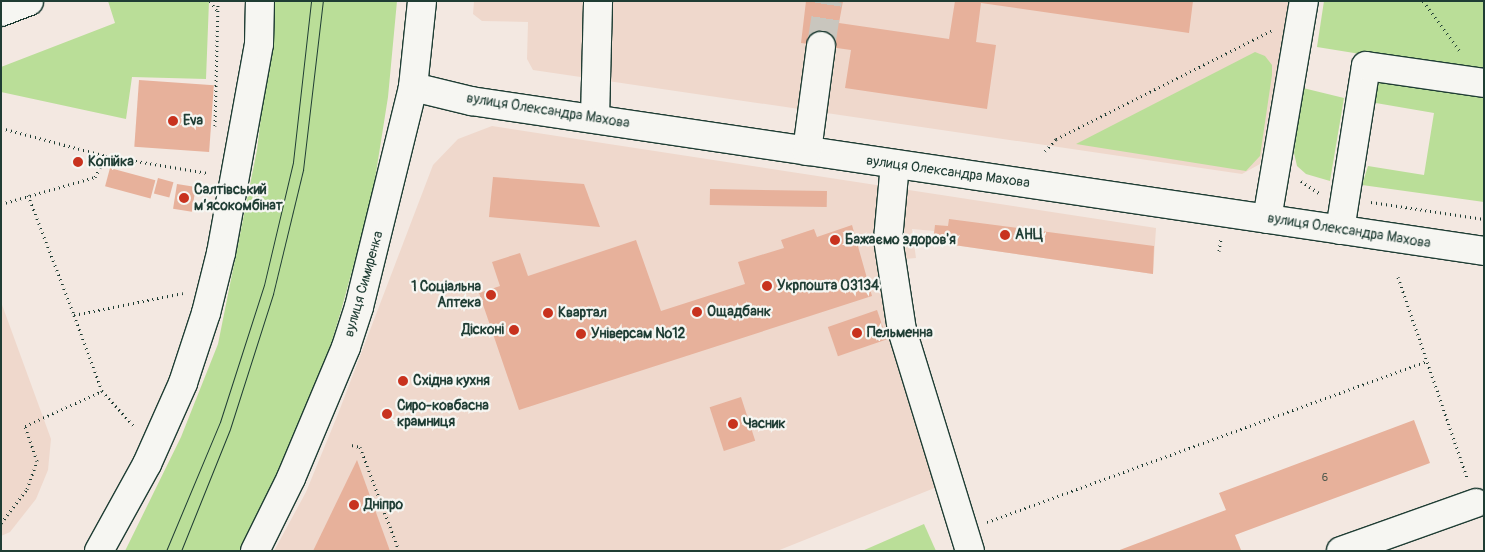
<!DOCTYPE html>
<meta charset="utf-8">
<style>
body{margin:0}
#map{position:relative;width:1485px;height:552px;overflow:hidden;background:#f3e8e1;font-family:Pangolin,sans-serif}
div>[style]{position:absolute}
.built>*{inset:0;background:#efd8cc}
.green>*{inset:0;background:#bade98}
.building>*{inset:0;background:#e7b19b;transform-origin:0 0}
.minor-tunnel>*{height:28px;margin-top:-14px;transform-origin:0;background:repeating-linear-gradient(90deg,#c9c6be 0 28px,transparent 0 42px)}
.path>*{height:3px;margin-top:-1.5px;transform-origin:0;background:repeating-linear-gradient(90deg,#1f3d34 0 1px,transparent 0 5px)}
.roads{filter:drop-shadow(1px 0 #1f3d34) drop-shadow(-1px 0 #1f3d34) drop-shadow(0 1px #1f3d34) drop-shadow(0 -1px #1f3d34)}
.minor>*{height:28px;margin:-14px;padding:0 14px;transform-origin:14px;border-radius:14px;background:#f6f6f2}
.tram>*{height:1px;margin:-0.5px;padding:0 0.5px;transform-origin:0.5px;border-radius:0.5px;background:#1f3d34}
.dots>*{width:14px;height:14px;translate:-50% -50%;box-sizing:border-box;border:2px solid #f6f6f2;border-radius:50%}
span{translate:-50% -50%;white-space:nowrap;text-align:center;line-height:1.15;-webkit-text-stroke:4.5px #f6f6f2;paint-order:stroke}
.number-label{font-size:11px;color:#515a4e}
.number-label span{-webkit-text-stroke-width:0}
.street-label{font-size:14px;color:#1f3d34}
.poi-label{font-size:14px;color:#1f3d34;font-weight:700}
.left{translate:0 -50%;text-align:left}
.right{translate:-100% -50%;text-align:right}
.frame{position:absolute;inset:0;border:2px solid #1f3d34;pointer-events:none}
</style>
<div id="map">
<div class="built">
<i style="clip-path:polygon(474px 1px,1289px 1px,1260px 164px,1242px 174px,533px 70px,527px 59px,528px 22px,482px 21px,473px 14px)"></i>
<i style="clip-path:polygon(492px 126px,1156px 228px,1153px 274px,933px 242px,934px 231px,912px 229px,916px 258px,880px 261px,942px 485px,777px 551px,274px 551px,306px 492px,338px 414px,433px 165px,458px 139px)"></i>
<i style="clip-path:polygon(1px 302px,51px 439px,48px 470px,36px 499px,10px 532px,1px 536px)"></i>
</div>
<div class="green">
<i style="clip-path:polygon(108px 1px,209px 1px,206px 79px,132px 77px,126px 119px,1px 92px,1px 67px,115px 23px)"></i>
<i style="clip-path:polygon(275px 1px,397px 1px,388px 97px,372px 198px,341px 311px,324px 367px,257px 524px,241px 551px,125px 551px,181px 437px,218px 344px,257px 150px)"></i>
<i style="clip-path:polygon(1324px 1px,1484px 1px,1484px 74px,1317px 47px)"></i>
<i style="clip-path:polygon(1255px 52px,1265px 56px,1272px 65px,1272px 75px,1260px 156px,1246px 171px,1076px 144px)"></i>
<i style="clip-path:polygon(1380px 82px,1484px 92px,1484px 202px,1362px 185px,1368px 166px,1424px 175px,1434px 113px,1370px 102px,1373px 88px)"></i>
<i style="clip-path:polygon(1303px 88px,1344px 98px,1330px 181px,1306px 174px,1297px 166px,1294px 153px)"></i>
<i style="clip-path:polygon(924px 524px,936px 551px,862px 551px)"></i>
</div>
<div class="building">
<i style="clip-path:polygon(806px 1px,843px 1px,839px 23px,949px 39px,955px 1px,1193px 1px,1189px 33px,981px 3px,976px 42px,996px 45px,987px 109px,845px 88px,851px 50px,801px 43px)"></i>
<i style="left:139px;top:80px;width:75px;height:67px;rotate:4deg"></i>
<i style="left:110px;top:168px;width:47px;height:19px;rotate:15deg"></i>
<i style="clip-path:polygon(493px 177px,584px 184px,600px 227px,489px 217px)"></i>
<i style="left:158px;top:178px;width:16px;height:16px;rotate:15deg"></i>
<i style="left:177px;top:184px;width:19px;height:25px;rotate:9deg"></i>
<i style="left:710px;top:189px;width:117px;height:16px;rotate:1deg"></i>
<i style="clip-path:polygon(949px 219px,1154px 246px,1153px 274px,933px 242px,935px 225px,948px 226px)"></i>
<i style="clip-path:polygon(852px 225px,872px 296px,519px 410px,479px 293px,500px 286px,492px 262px,520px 253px,528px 276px,636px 240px,661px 311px,745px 284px,738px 262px,784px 248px,781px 240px,814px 229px,817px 237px)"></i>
<i style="left:877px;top:310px;width:31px;height:52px;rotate:71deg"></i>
<i style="left:741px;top:397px;width:46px;height:33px;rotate:72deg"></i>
<i style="clip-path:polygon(1414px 420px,1430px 463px,1235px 535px,1241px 550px,1117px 551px,1226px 510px,1219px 493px)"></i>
<i style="clip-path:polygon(357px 460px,390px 551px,313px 551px)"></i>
</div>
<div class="minor-tunnel">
<i style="left:821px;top:46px;width:46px;rotate:-81.2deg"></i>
</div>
<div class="path">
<i style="left:210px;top:1px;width:12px;rotate:55deg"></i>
<i style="left:1423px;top:1px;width:64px;rotate:53.8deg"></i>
<i style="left:215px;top:126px;width:125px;rotate:-88.6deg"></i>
<i style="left:1px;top:128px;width:109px;rotate:14.9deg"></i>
<i style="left:106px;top:156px;width:103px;rotate:9.5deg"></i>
<i style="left:1045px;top:151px;width:16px;rotate:-47deg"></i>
<i style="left:1056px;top:139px;width:241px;rotate:-26.7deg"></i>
<i style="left:1301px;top:181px;width:23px;rotate:34deg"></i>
<i style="left:28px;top:195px;width:129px;rotate:69deg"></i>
<i style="left:74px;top:315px;width:111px;rotate:-11.4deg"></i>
<i style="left:1371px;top:202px;width:114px;rotate:8.6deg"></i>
<i style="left:1px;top:204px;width:98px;rotate:-16deg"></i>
<i style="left:95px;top:177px;width:24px;rotate:-62deg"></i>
<i style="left:1219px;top:251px;width:13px;rotate:-81deg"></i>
<i style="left:1398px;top:277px;width:212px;rotate:71deg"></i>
<i style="left:102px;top:391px;width:47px;rotate:47.6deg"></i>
<i style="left:352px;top:445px;width:8px;rotate:14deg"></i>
<i style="left:360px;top:447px;width:111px;rotate:69.4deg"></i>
<i style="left:987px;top:522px;width:469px;rotate:-20.1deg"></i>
<i style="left:1px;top:523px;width:43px;rotate:-52.6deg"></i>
<i style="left:27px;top:489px;width:30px;rotate:-70deg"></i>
<i style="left:37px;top:461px;width:37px;rotate:-109deg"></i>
<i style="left:25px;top:426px;width:85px;rotate:-24.4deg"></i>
<i style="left:102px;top:391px;width:81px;rotate:-110.2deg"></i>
</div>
<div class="roads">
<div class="minor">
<i style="left:1px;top:12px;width:30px;rotate:-21deg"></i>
<i style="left:413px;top:87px;width:60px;rotate:13.6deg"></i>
<i style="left:471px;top:101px;width:1024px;rotate:8.42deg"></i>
<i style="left:595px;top:118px;width:117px;rotate:-88.5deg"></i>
<i style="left:807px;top:151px;width:106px;rotate:-82.4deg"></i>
<i style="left:895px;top:164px;width:75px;rotate:95.3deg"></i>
<i style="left:888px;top:239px;width:92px;rotate:81.3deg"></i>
<i style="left:902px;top:330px;width:231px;rotate:72.9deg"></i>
<i style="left:1267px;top:219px;width:221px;rotate:-80.4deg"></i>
<i style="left:1340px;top:230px;width:166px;rotate:-81deg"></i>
<i style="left:1366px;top:66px;width:119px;rotate:8.2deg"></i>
<i style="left:99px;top:551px;width:99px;rotate:-61.1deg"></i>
<i style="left:147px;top:464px;width:89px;rotate:-66deg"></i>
<i style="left:183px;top:383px;width:74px;rotate:-71.8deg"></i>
<i style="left:206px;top:313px;width:62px;rotate:-76deg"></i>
<i style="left:221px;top:253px;width:212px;rotate:-79.7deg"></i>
<i style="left:259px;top:44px;width:43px;rotate:-88.7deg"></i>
<i style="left:255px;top:551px;width:81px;rotate:-63.7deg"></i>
<i style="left:291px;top:478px;width:142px;rotate:-67.2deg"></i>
<i style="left:346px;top:347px;width:42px;rotate:-72deg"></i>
<i style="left:359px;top:307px;width:227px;rotate:-76.2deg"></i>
<i style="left:413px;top:87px;width:86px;rotate:-84deg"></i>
<i style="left:1341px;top:551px;width:143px;rotate:-19.6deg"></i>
</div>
</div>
<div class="tram">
<i style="left:166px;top:551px;width:140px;rotate:-67.3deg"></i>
<i style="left:220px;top:422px;width:144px;rotate:-72.2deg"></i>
<i style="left:264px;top:285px;width:126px;rotate:-76.7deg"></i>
<i style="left:293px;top:162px;width:162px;rotate:-83.6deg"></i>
<i style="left:181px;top:551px;width:131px;rotate:-68.1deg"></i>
<i style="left:230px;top:429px;width:142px;rotate:-72.3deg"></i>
<i style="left:273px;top:294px;width:128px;rotate:-76.4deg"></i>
<i style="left:303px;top:170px;width:170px;rotate:-83.3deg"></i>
</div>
<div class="dots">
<i style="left:173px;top:121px;background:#c8321e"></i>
<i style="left:78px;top:162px;background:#c8321e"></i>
<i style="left:184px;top:198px;background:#c8321e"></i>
<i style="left:1005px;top:235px;background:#c8321e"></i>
<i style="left:835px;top:240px;background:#c8321e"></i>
<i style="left:767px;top:286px;background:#c8321e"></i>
<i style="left:491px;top:295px;background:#c8321e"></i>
<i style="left:697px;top:312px;background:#c8321e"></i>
<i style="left:548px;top:313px;background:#c8321e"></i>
<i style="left:514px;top:330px;background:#c8321e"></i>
<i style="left:857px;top:333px;background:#c8321e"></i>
<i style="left:581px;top:334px;background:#c8321e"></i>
<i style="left:403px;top:381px;background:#c8321e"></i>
<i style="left:387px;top:414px;background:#c8321e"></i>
<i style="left:733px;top:424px;background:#c8321e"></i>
<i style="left:354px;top:505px;background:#c8321e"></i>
</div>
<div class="number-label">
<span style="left:1325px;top:478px">6</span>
</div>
<div class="street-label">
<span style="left:548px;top:111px;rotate:9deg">вулиця Олександра Махова</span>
<span style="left:948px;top:172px;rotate:8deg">вулиця Олександра Махова</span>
<span style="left:1349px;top:231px;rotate:9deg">вулиця Олександра Махова</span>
<span style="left:364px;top:284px;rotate:-74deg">вулиця Симиренка</span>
</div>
<div class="poi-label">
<span class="left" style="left:183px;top:121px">Eva</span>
<span class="left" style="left:88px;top:162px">Копійка</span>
<span class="left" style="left:194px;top:198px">Салтівський<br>м’ясокомбінат</span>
<span class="left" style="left:1015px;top:235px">АНЦ</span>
<span class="left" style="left:845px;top:240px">Бажаємо здоров'я</span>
<span class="left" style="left:777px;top:286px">Укрпошта 03134</span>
<span class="right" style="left:481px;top:295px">1 Соціальна<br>Аптека</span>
<span class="left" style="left:707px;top:312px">Ощадбанк</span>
<span class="left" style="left:558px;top:313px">Квартал</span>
<span class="right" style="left:504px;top:330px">Дісконі</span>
<span class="left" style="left:867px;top:333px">Пельменна</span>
<span class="left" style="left:591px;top:334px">Універсам №12</span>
<span class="left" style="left:413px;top:381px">Східна кухня</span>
<span class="left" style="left:397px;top:414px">Сиро-ковбасна<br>крамниця</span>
<span class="left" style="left:743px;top:424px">Часник</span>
<span class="left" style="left:364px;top:505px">Дніпро</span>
</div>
<div class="frame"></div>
</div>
